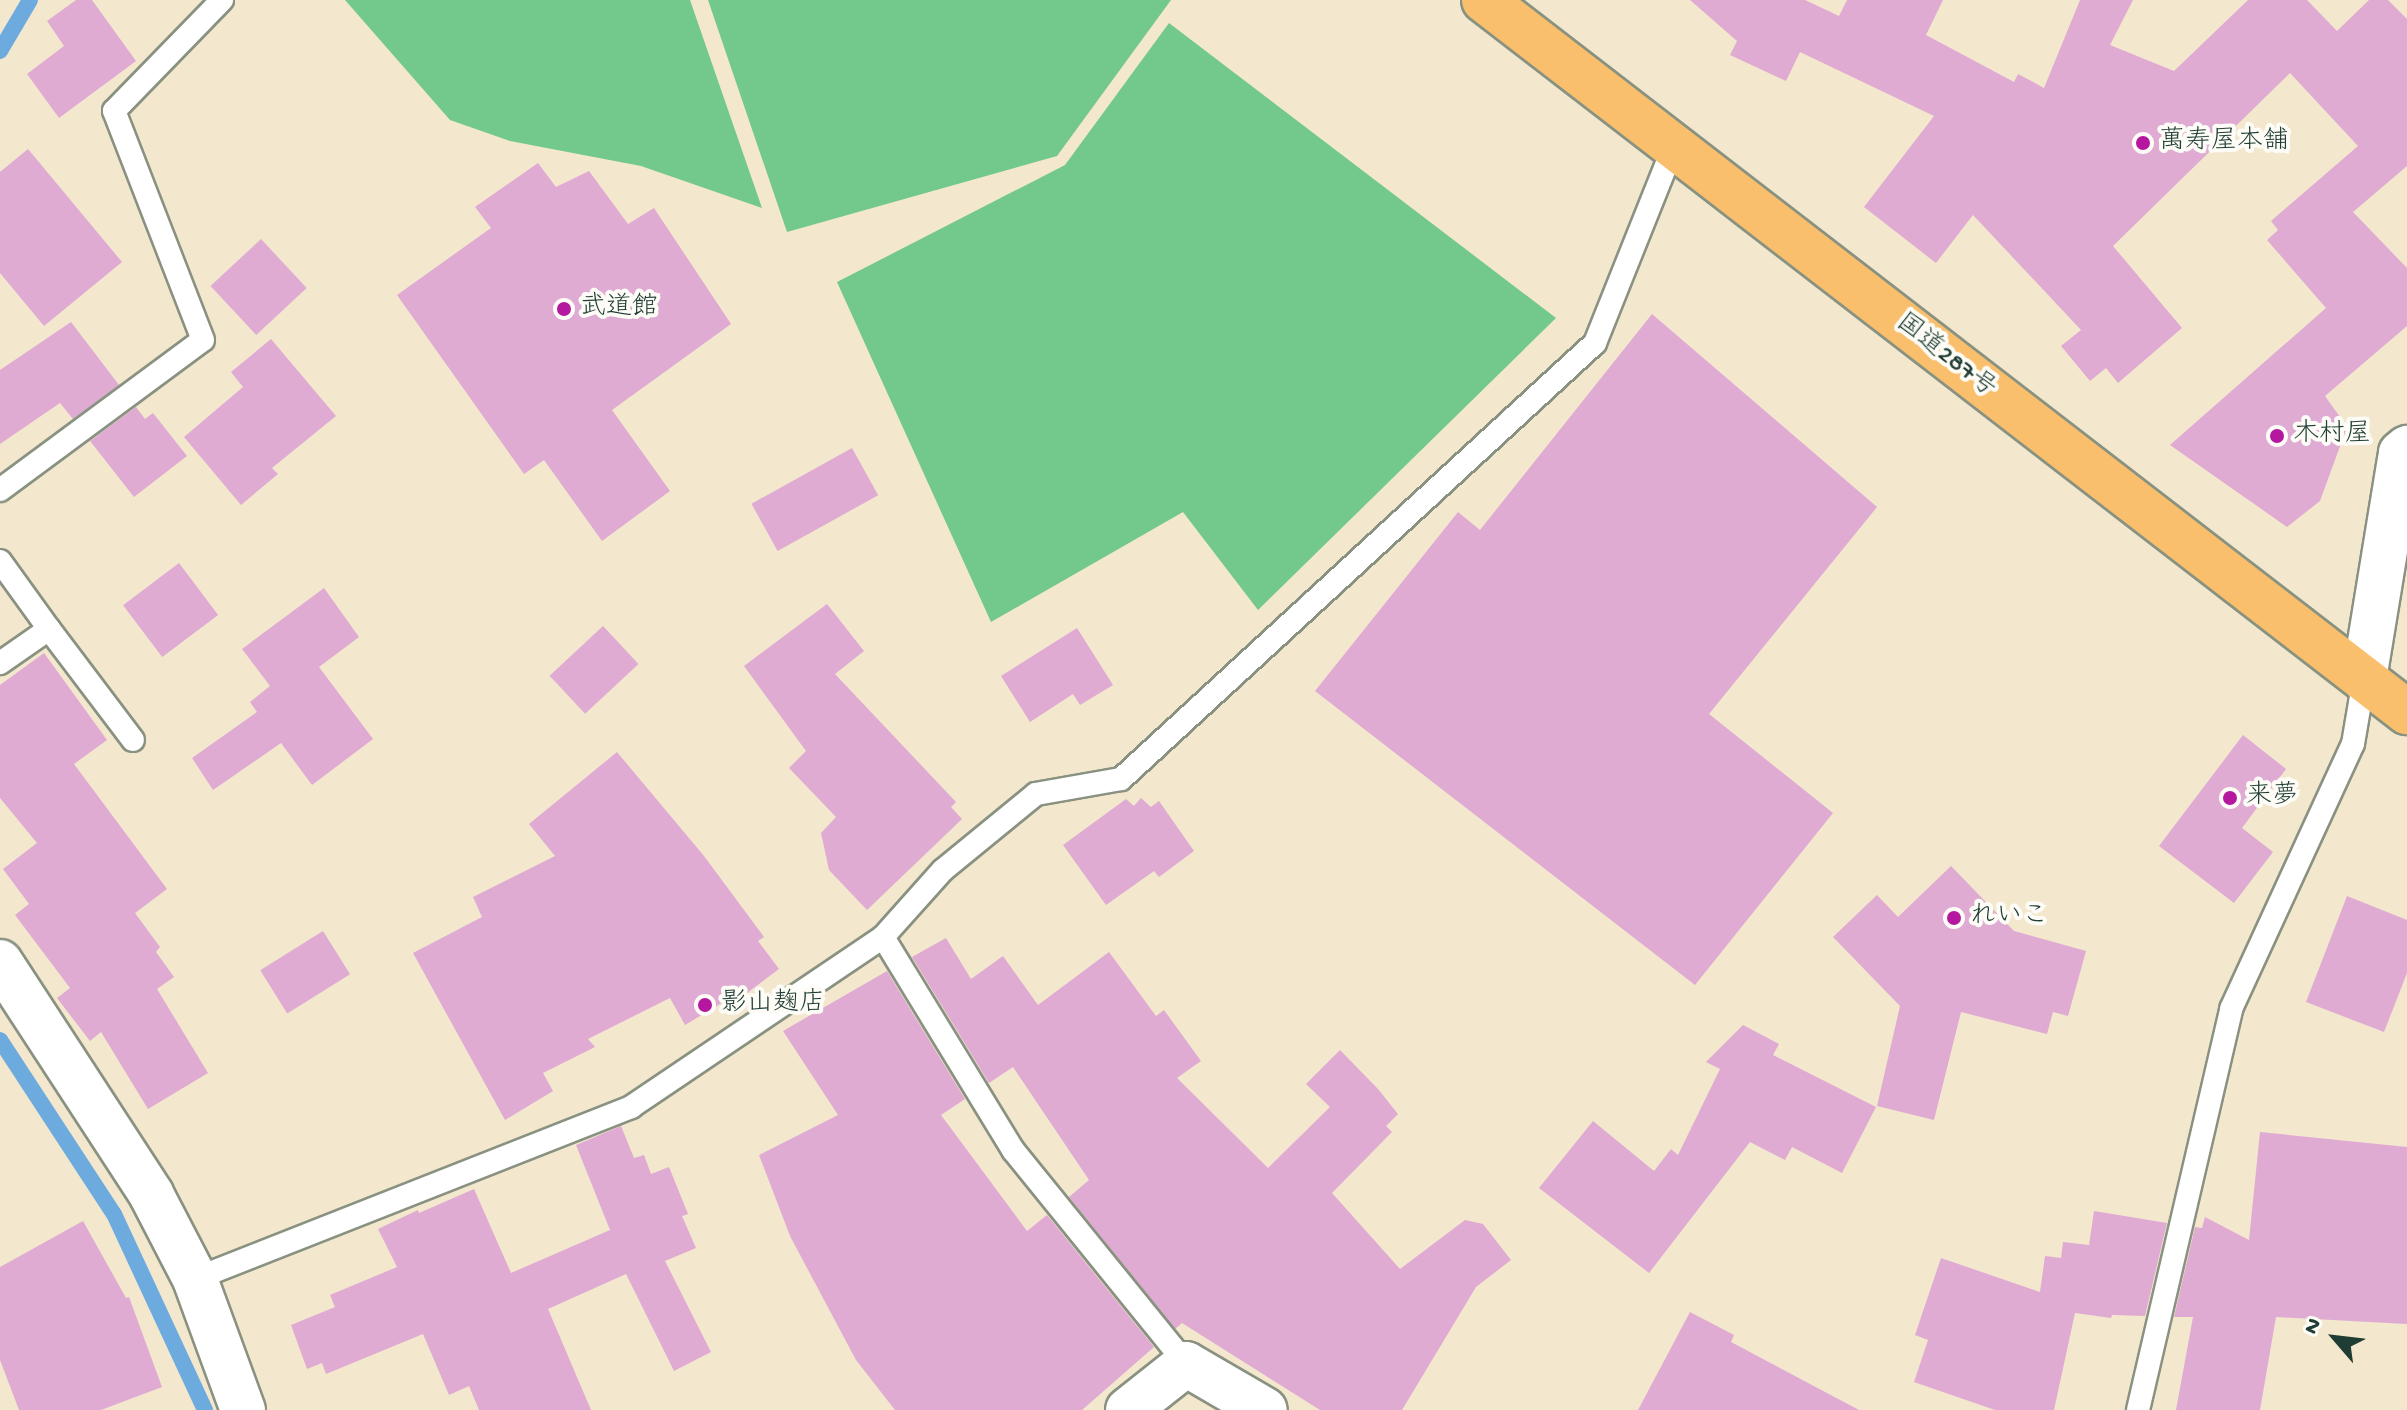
<!DOCTYPE html>
<meta charset="utf-8">
<style>
body{margin:0}
#map{position:relative;width:2407px;height:1410px;overflow:hidden;background:#f3e7ce;font-family:"Gochi Hand","Klee One",sans-serif}
div>[style]{position:absolute}
.green>*{inset:0;background:#73c88c}
.stream>*{height:16px;margin:-8px;padding:0 8px;transform-origin:8px;border-radius:8px;background:#6dabdf}
.building>*{inset:0;background:#dfabd3;transform-origin:0 0}
.roads{filter:drop-shadow(2px 0 #899281) drop-shadow(-2px 0 #899281) drop-shadow(0 2px #899281) drop-shadow(0 -2px #899281)}
.service>*{height:22px;margin:-11px;padding:0 11px;transform-origin:11px;border-radius:11px;background:#fff}
.minor>*{height:44px;margin:-22px;padding:0 22px;transform-origin:22px;border-radius:22px;background:#fff}
.trunk>*{height:44px;margin:-22px;padding:0 22px;transform-origin:22px;border-radius:22px;background:#f9bf6d}
.dots>*{width:22px;height:22px;translate:-50% -50%;box-sizing:border-box;border:4px solid #fdfcf7;border-radius:50%}
span{translate:-50% -50%;white-space:nowrap;text-align:center;line-height:1.15;-webkit-text-stroke:8px #fdfcf7;paint-order:stroke}
.poi-label{font-size:26px;color:#1f3d34}
.left{translate:0 -50%;text-align:left}
.street-label{font-size:26px;color:#1f3d34}
.north{position:absolute;left:2295px;top:1298px;width:80px;height:80px;-webkit-text-stroke:6px #fdfcf7;paint-order:stroke;rotate:298deg;font-size:22px;font-weight:700;line-height:32px;text-align:center;color:#1f3d34}
.north::after{content:'';display:block;margin:auto;width:28px;height:36px;background:#1f3d34;clip-path:polygon(50% 0,100% 100%,50% 72%,0 100%)}
</style>
<div id="map">
<div class="green">
<i style="clip-path:polygon(345px 0,690px 0,762px 208px,641px 166px,510px 141px,450px 120px)"></i>
<i style="clip-path:polygon(708px 0,1171px 0,1057px 156px,787px 232px)"></i>
<i style="clip-path:polygon(1169px 23px,1556px 318px,1258px 610px,1183px 512px,991px 622px,837px 282px,1065px 165px)"></i>
</div>
<div class="stream">
<i style="left:0;top:51px;width:59px;rotate:-59.5deg"></i>
<i style="left:0;top:1040px;width:208px;rotate:56.8deg"></i>
<i style="left:114px;top:1214px;width:216px;rotate:65.1deg"></i>
</div>
<div class="building">
<i style="clip-path:polygon(76px 0,92px 0,136px 61px,59px 118px,27px 74px,64px 46px,47px 21px)"></i>
<i style="clip-path:polygon(1690px 0,1805px 0,1839px 16px,1847px 0,1943px 0,1926px 35px,2014px 82px,2018px 74px,2044px 88px,2080px 0,2133px 0,2110px 45px,2174px 71px,2248px 0,2307px 0,2337px 31px,2369px 0,2388px 0,2407px 19px,2407px 166px,2353px 212px,2407px 268px,2407px 326px,2325px 396px,2347px 427px,2320px 501px,2287px 527px,2170px 445px,2326px 308px,2267px 240px,2278px 230px,2271px 221px,2358px 146px,2290px 73px,2113px 246px,2182px 328px,2118px 383px,2106px 368px,2090px 381px,2061px 346px,2081px 330px,1973px 215px,1936px 263px,1864px 207px,1934px 116px,1800px 52px,1786px 81px,1730px 55px,1737px 41px)"></i>
<i style="clip-path:polygon(28px 149px,122px 262px,44px 326px,0 273px,0 172px)"></i>
<i style="clip-path:polygon(538px 163px,556px 187px,589px 171px,628px 224px,654px 208px,731px 324px,612px 410px,670px 491px,602px 541px,544px 460px,524px 474px,397px 295px,491px 228px,475px 207px)"></i>
<i style="left:261px;top:239px;width:67px;height:69px;rotate:47deg"></i>
<i style="clip-path:polygon(1652px 314px,1877px 507px,1709px 714px,1833px 813px,1695px 985px,1315px 691px,1458px 512px,1480px 530px)"></i>
<i style="clip-path:polygon(71px 322px,119px 385px,73px 419px,60px 403px,0 444px,0 370px)"></i>
<i style="clip-path:polygon(271px 339px,336px 416px,272px 468px,278px 474px,241px 505px,184px 437px,243px 387px,231px 372px)"></i>
<i style="clip-path:polygon(136px 407px,145px 419px,153px 413px,187px 456px,134px 497px,90px 441px)"></i>
<i style="left:852px;top:448px;width:54px;height:115px;rotate:61deg"></i>
<i style="left:179px;top:563px;width:65px;height:70px;rotate:53deg"></i>
<i style="clip-path:polygon(324px 588px,359px 637px,319px 667px,373px 739px,312px 785px,281px 743px,213px 790px,192px 758px,257px 712px,250px 702px,270px 686px,242px 649px)"></i>
<i style="clip-path:polygon(827px 604px,864px 651px,835px 674px,956px 802px,951px 807px,962px 819px,867px 910px,829px 870px,821px 833px,836px 817px,789px 768px,806px 751px,744px 666px)"></i>
<i style="left:603px;top:626px;width:52px;height:73px;rotate:47deg"></i>
<i style="clip-path:polygon(1077px 628px,1113px 685px,1080px 705px,1073px 694px,1030px 722px,1001px 676px)"></i>
<i style="clip-path:polygon(44px 653px,107px 740px,74px 764px,167px 889px,135px 913px,160px 947px,156px 952px,174px 977px,157px 989px,208px 1073px,148px 1109px,101px 1032px,90px 1041px,57px 998px,70px 988px,15px 915px,29px 904px,3px 869px,37px 843px,0 798px,0 685px)"></i>
<i style="clip-path:polygon(2243px 735px,2286px 769px,2242px 828px,2273px 852px,2234px 903px,2159px 846px)"></i>
<i style="clip-path:polygon(617px 752px,704px 856px,764px 937px,758px 941px,779px 969px,743px 996px,740px 992px,685px 1025px,670px 998px,588px 1039px,595px 1047px,543px 1073px,553px 1091px,505px 1120px,413px 953px,482px 917px,473px 897px,555px 856px,529px 824px)"></i>
<i style="clip-path:polygon(1141px 798px,1151px 807px,1159px 801px,1194px 851px,1159px 877px,1154px 871px,1106px 905px,1063px 845px,1126px 799px,1134px 806px)"></i>
<i style="clip-path:polygon(1951px 866px,2014px 931px,2086px 951px,2068px 1016px,2053px 1012px,2047px 1034px,1961px 1012px,1934px 1120px,1877px 1106px,1900px 1006px,1833px 937px,1877px 895px,1898px 917px)"></i>
<i style="clip-path:polygon(2347px 896px,2407px 920px,2407px 973px,2384px 1032px,2306px 1002px)"></i>
<i style="left:323px;top:931px;width:51px;height:74px;rotate:58deg"></i>
<i style="clip-path:polygon(946px 938px,971px 979px,1003px 956px,1038px 1005px,1109px 952px,1156px 1016px,1164px 1010px,1201px 1061px,1177px 1078px,1268px 1168px,1330px 1107px,1306px 1084px,1340px 1050px,1378px 1089px,1398px 1114px,1386px 1126px,1392px 1132px,1332px 1193px,1400px 1269px,1465px 1220px,1483px 1224px,1511px 1260px,1476px 1287px,1402px 1410px,1320px 1410px,1182px 1323px,1175px 1329px,1069px 1197px,1089px 1180px,1013px 1067px,989px 1083px,912px 957px)"></i>
<i style="clip-path:polygon(887px 971px,965px 1099px,941px 1115px,1027px 1231px,1047px 1215px,1154px 1347px,1082px 1410px,895px 1410px,856px 1360px,790px 1236px,759px 1155px,838px 1115px,783px 1031px)"></i>
<i style="clip-path:polygon(1743px 1025px,1779px 1044px,1773px 1055px,1876px 1107px,1842px 1173px,1792px 1147px,1785px 1160px,1750px 1142px,1649px 1273px,1539px 1188px,1593px 1121px,1654px 1171px,1671px 1149px,1678px 1155px,1720px 1069px,1706px 1062px)"></i>
<i style="clip-path:polygon(621px 1126px,634px 1158px,644px 1155px,651px 1174px,669px 1167px,688px 1214px,682px 1216px,696px 1248px,665px 1261px,711px 1352px,674px 1371px,626px 1274px,548px 1309px,591px 1410px,479px 1410px,469px 1386px,449px 1395px,423px 1334px,326px 1374px,322px 1363px,307px 1369px,291px 1325px,335px 1307px,330px 1295px,397px 1267px,378px 1229px,418px 1210px,419px 1213px,474px 1189px,511px 1273px,610px 1230px,576px 1145px)"></i>
<i style="clip-path:polygon(2260px 1132px,2407px 1147px,2407px 1324px,2276px 1317px,2260px 1410px,2176px 1410px,2193px 1317px,2174px 1317px,2195px 1227px,2202px 1228px,2205px 1217px,2249px 1240px)"></i>
<i style="clip-path:polygon(2094px 1211px,2167px 1223px,2145px 1316px,2112px 1315px,2111px 1318px,2075px 1313px,2054px 1410px,1995px 1410px,1914px 1382px,1928px 1340px,1915px 1335px,1941px 1258px,2040px 1292px,2045px 1256px,2061px 1258px,2063px 1242px,2089px 1245px)"></i>
<i style="clip-path:polygon(83px 1221px,126px 1298px,129px 1297px,162px 1387px,101px 1410px,19px 1410px,0 1360px,0 1267px)"></i>
<i style="clip-path:polygon(1690px 1312px,1734px 1335px,1731px 1342px,1859px 1410px,1638px 1410px)"></i>
</div>
<div class="roads">
<div class="service">
<i style="left:0;top:490px;width:252px;rotate:-36.5deg"></i>
<i style="left:203px;top:340px;width:246px;rotate:-111.2deg"></i>
<i style="left:114px;top:111px;width:155px;rotate:-45.8deg"></i>
<i style="left:0;top:561px;width:84px;rotate:54.2deg"></i>
<i style="left:49px;top:629px;width:60px;rotate:145.2deg"></i>
<i style="left:49px;top:629px;width:139px;rotate:52.9deg"></i>
<i style="left:883px;top:937px;width:250px;rotate:58.6deg"></i>
<i style="left:1013px;top:1150px;width:275px;rotate:51deg"></i>
<i style="left:195px;top:1279px;width:469px;rotate:-21.5deg"></i>
<i style="left:631px;top:1107px;width:304px;rotate:-34deg"></i>
<i style="left:883px;top:937px;width:90px;rotate:-48.2deg"></i>
<i style="left:943px;top:870px;width:120px;rotate:-39.3deg"></i>
<i style="left:1036px;top:794px;width:86px;rotate:-10deg"></i>
<i style="left:1121px;top:779px;width:644px;rotate:-42.61deg"></i>
<i style="left:1595px;top:343px;width:210px;rotate:-68.2deg"></i>
<i style="left:2138px;top:1410px;width:412px;rotate:-76.9deg"></i>
<i style="left:2231px;top:1009px;width:292px;rotate:-65.3deg"></i>
<i style="left:2353px;top:744px;width:66px;rotate:-80.4deg"></i>
</div>
<div class="minor">
<i style="left:2364px;top:679px;width:229px;rotate:-80.7deg"></i>
<i style="left:2401px;top:453px;width:8px;rotate:-40deg"></i>
<i style="left:0;top:962px;width:277px;rotate:56.9deg"></i>
<i style="left:151px;top:1194px;width:96px;rotate:62.6deg"></i>
<i style="left:195px;top:1279px;width:140px;rotate:69.9deg"></i>
<i style="left:1128px;top:1410px;width:74px;rotate:-38.4deg"></i>
<i style="left:1186px;top:1364px;width:91px;rotate:30.2deg"></i>
</div>
<div class="trunk">
<i style="left:1484px;top:0;width:1166px;rotate:37.65deg"></i>
</div>
</div>
<div class="dots">
<i style="left:2143px;top:143px;background:#b5179e"></i>
<i style="left:564px;top:309px;background:#b5179e"></i>
<i style="left:2277px;top:436px;background:#b5179e"></i>
<i style="left:2230px;top:798px;background:#b5179e"></i>
<i style="left:1954px;top:918px;background:#b5179e"></i>
<i style="left:705px;top:1005px;background:#b5179e"></i>
</div>
<div class="poi-label">
<span class="left" style="left:2159px;top:143px">萬寿屋本舗</span>
<span class="left" style="left:580px;top:309px">武道館</span>
<span class="left" style="left:2293px;top:436px">木村屋</span>
<span class="left" style="left:2246px;top:798px">来夢</span>
<span class="left" style="left:1970px;top:918px">れいこ</span>
<span class="left" style="left:721px;top:1005px">影山麹店</span>
</div>
<div class="street-label">
<span style="left:1945px;top:357px;rotate:38deg">国道287号</span>
</div>
<div class="north">N</div>
</div>
